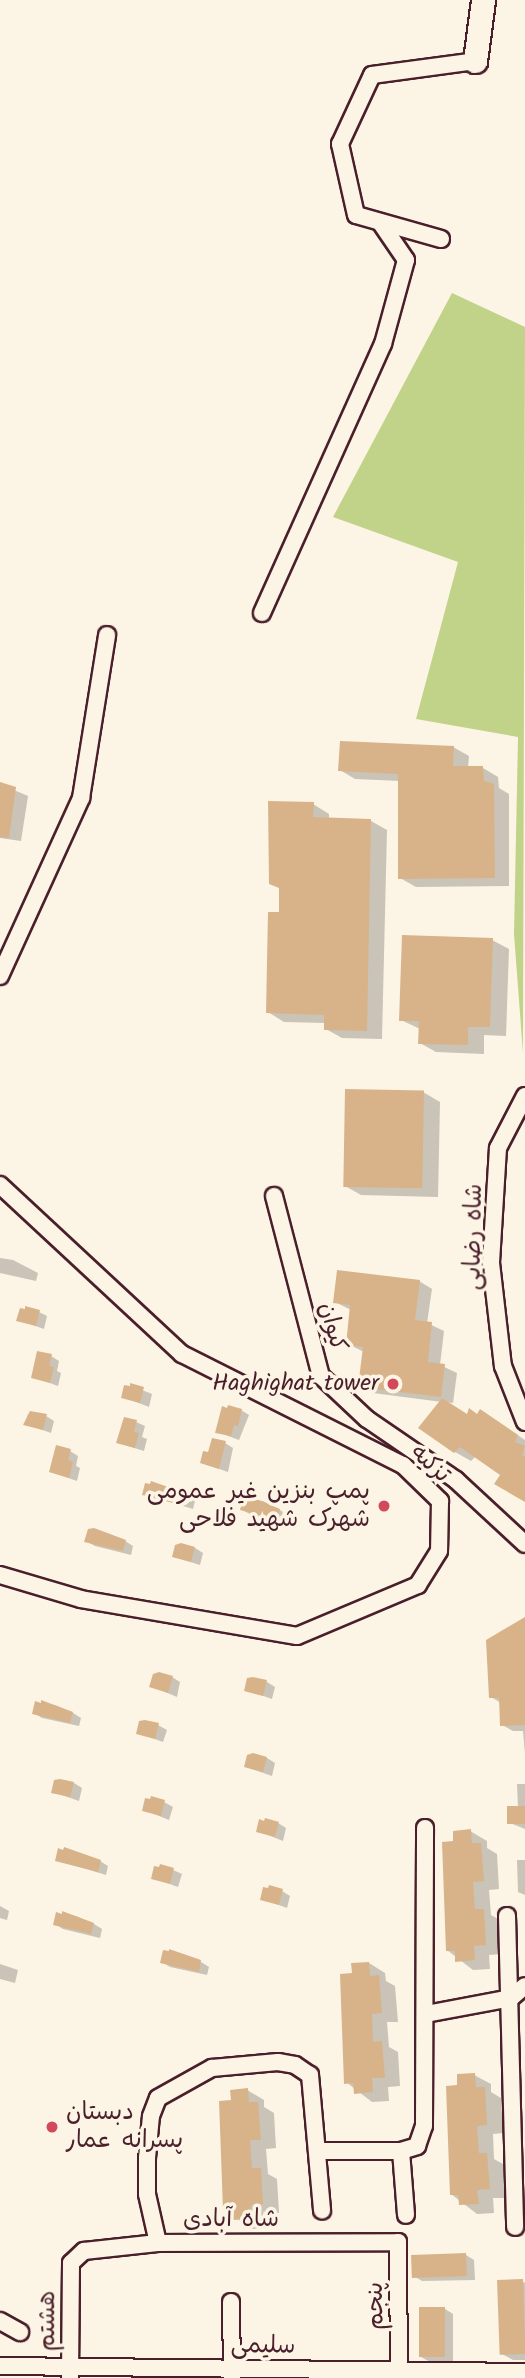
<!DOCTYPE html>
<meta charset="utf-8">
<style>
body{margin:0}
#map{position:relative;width:525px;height:2378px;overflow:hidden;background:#fcf5e5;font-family:Kalam,"Playpen Sans Arabic",sans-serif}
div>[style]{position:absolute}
.green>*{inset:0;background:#c0d389}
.shadow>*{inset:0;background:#0003}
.building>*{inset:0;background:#d8b38a;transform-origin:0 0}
.roads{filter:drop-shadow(2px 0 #4a1f2b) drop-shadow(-2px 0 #4a1f2b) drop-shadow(0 2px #4a1f2b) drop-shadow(0 -2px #4a1f2b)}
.street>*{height:16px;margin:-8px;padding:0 8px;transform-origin:8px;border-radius:8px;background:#fcf5e5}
.secondary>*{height:23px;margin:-11.5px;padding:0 11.5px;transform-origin:11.5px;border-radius:11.5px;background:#fcf5e5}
.dots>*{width:19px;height:19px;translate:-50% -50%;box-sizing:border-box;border:4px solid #fcf5e5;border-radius:50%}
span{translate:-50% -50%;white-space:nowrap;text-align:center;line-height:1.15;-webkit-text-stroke:7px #fcf5e5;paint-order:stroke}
.street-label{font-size:24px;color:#4a1f2b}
.poi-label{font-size:24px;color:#4a1f2b}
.right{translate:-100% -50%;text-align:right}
.left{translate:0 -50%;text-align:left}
</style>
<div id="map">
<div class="green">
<i style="clip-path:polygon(452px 293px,525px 327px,523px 1053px,514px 934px,518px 737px,416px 719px,458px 562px,333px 517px)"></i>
</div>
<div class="shadow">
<i style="clip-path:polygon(453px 747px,469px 756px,468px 768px,483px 768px,498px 777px,499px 788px,509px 794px,509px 886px,416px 887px,400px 878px,400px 781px,355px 779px,340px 770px)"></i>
<i style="clip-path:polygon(0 784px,28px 796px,21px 841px,0 838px)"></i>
<i style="clip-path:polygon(313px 804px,329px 814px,329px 819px,371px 821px,387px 830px,382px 1039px,342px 1038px,326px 1029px,326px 1023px,284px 1022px,268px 1012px,280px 914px)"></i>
<i style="clip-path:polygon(492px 940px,509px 949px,506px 1036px,484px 1035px,484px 1054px,436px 1052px,420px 1043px,420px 1029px,401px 1020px)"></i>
<i style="clip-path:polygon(423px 1092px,440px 1102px,438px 1197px,361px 1195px,345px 1186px)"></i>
<i style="clip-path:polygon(0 1258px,13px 1260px,38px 1273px,36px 1281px,0 1273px)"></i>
<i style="clip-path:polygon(419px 1281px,432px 1289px,427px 1323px,444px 1331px,440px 1365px,457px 1373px,453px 1403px,445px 1402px,468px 1416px,497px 1421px,525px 1440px,525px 1500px,503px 1475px,476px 1456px,471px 1461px,455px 1452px,442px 1402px,373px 1393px,360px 1386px,364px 1352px,348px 1344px,351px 1310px,335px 1302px)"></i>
<i style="clip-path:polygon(39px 1312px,47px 1316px,44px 1329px,18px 1320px)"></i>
<i style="clip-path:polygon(51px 1356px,59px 1361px,57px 1371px,61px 1373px,58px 1386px,33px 1377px)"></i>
<i style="clip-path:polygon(132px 1386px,152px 1394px,149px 1407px,123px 1397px)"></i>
<i style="clip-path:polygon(241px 1410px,249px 1415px,239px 1440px,217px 1432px)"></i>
<i style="clip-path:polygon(28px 1414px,46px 1416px,54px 1421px,51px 1433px,25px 1424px)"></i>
<i style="clip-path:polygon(136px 1422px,145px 1426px,142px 1437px,147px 1439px,144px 1451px,118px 1443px)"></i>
<i style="clip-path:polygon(225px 1443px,233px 1448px,228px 1472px,202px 1463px)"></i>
<i style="clip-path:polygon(70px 1451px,78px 1456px,76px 1466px,80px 1468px,77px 1481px,51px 1472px)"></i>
<i style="clip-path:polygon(144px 1494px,187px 1496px,195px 1501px,193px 1509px)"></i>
<i style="clip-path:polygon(244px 1500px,263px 1501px,280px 1510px,288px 1515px,286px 1523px,250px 1514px,242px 1510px)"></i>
<i style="clip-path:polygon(89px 1531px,107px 1533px,125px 1541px,133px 1546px,131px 1555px,95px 1546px,86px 1541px)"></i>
<i style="clip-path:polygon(177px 1546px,195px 1548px,203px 1553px,200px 1565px,174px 1557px)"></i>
<i style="clip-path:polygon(525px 1619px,525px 1754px,523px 1731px,513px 1731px,502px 1725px,501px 1703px,491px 1697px)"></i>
<i style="clip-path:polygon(172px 1677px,180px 1682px,177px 1697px,151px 1686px)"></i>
<i style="clip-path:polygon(249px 1680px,267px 1682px,275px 1687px,272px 1699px,246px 1690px)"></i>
<i style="clip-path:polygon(37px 1703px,55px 1705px,73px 1713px,81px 1718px,79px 1726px,42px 1718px,34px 1713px)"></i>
<i style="clip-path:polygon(158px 1725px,167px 1730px,163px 1742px,138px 1733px)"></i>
<i style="clip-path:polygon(249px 1756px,267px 1758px,275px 1763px,272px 1776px,246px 1767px)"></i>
<i style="clip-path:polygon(74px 1783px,82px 1788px,79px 1801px,53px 1792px)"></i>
<i style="clip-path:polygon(517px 1784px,525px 1784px,525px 1829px,510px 1823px,518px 1808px)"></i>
<i style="clip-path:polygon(164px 1802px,173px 1807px,169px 1820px,144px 1810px)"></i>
<i style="clip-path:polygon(278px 1823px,286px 1828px,283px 1841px,258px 1831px)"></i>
<i style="clip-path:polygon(470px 1831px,487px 1841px,487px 1848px,497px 1854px,499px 1889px,489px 1890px,491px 1915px,500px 1920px,502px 1954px,489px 1955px,490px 1969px,473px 1970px,447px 1950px,455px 1843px)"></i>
<i style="clip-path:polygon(57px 1860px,100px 1861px,108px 1866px,106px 1875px)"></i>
<i style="clip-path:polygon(517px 1860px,525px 1860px,525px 1895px,518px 1892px)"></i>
<i style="clip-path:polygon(173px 1870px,182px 1874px,178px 1887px,153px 1878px)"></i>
<i style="clip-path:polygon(282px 1891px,290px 1896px,287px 1908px,262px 1899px)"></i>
<i style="clip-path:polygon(0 1906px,9px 1911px,7px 1920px,0 1918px)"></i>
<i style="clip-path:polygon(58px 1914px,76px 1916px,94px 1924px,102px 1929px,100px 1938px,63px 1929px,55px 1924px)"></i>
<i style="clip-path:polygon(165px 1952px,183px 1954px,201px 1962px,209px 1967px,207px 1975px,170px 1967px,162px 1962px)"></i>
<i style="clip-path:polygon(369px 1963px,385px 1973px,386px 1981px,395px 1986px,398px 2022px,387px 2022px,389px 2047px,398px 2052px,400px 2086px,388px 2087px,389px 2101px,372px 2102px,346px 2082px,354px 1975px)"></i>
<i style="clip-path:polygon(0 1964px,18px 1970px,15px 1983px,0 1979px)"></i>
<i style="clip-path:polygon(474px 2075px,491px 2084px,491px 2092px,501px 2098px,503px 2133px,493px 2134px,494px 2159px,503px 2164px,506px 2198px,493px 2198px,494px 2213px,477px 2214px,451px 2194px,459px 2087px)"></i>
<i style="clip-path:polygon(247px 2090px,264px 2100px,264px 2107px,274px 2113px,276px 2148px,266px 2149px,268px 2174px,277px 2179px,279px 2213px,266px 2214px,267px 2228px,251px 2229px,224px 2209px,232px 2102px)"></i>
<i style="clip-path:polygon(466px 2255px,474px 2260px,475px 2280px,422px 2281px,414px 2276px)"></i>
<i style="clip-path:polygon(522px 2281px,525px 2283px,525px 2360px,513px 2360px,502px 2354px)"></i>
<i style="clip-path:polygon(445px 2309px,453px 2314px,453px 2361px,430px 2362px,421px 2357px)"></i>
</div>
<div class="building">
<i style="clip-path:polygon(340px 741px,454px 746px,453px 766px,483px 766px,484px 781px,494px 784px,495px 878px,398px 879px,398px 774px,338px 771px)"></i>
<i style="clip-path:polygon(0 782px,16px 787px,9px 838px,0 837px)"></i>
<i style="clip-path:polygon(268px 801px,314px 802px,313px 817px,371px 819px,367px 1031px,324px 1030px,324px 1015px,266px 1013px,268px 912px,279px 912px,279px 888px,269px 884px)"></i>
<i style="clip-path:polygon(402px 935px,493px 938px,490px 1027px,468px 1027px,468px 1045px,418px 1044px,419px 1021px,399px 1021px)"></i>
<i style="left:345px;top:1089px;width:79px;height:98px;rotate:1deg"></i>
<i style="clip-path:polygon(337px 1270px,420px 1280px,415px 1320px,432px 1322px,428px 1362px,445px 1364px,441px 1397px,358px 1387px,363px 1347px,346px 1345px,350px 1305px,333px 1303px)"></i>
<i style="clip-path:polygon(25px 1306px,40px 1310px,36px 1326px,16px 1321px,20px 1308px,25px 1309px)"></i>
<i style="clip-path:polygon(37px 1351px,52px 1354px,49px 1366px,54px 1367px,50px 1383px,31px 1378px)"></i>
<i style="clip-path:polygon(130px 1383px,144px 1387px,140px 1403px,121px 1398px,124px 1385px,130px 1386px)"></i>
<i style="clip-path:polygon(442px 1398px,467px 1414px,469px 1408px,477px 1414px,480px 1409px,518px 1435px,515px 1442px,525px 1446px,522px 1455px,525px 1457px,525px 1502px,494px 1484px,500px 1475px,460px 1447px,454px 1453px,418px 1428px)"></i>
<i style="clip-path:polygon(228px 1405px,242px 1409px,238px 1426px,234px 1425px,231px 1436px,215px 1433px,222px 1406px,227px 1408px)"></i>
<i style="clip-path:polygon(30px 1411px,47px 1414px,43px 1430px,23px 1425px)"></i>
<i style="clip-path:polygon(124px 1417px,137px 1420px,134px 1432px,139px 1433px,135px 1448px,116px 1443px)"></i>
<i style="clip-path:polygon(212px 1438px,226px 1441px,219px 1469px,200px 1463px,203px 1451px,208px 1452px)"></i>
<i style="clip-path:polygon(56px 1445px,71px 1449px,68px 1460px,73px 1462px,69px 1478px,49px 1472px)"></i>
<i style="clip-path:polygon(151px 1481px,188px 1494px,185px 1506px,142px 1495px,145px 1483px,150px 1484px)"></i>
<i style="clip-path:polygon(249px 1496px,280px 1509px,277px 1519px,240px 1510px,243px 1498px,248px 1499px)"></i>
<i style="clip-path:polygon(94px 1528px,126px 1540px,123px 1551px,84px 1542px,88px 1529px)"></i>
<i style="clip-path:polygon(181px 1543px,195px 1547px,191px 1562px,172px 1557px,175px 1545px)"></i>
<i style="clip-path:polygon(525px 1617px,525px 1725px,500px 1726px,499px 1698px,489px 1698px,486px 1640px)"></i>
<i style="clip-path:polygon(159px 1672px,173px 1676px,168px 1693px,149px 1687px,153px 1674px)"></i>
<i style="clip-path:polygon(253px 1677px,267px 1680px,263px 1696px,244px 1691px,247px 1678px)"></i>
<i style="clip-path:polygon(41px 1700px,73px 1712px,70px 1723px,32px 1714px,35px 1701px,41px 1703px)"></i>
<i style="clip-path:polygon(145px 1720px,159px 1723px,155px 1739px,136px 1734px,139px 1721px)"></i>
<i style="clip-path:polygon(253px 1753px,267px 1757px,263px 1772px,244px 1767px,247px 1755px)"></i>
<i style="clip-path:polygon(60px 1779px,74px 1782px,70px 1797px,51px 1793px,54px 1780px)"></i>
<i style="clip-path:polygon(151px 1796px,165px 1800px,161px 1816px,142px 1811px,145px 1798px,150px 1799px)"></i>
<i style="left:507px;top:1806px;width:18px;height:18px"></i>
<i style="clip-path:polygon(265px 1818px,279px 1822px,275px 1837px,256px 1832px,259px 1819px,264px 1821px)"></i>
<i style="clip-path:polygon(471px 1829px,472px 1843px,481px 1843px,484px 1881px,473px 1882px,475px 1909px,484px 1909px,486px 1945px,474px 1946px,475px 1960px,455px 1962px,455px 1951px,446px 1951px,442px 1842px,453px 1841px,453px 1831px)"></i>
<i style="clip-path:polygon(64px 1847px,101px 1860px,98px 1872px,55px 1861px,58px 1848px,63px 1850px)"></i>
<i style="clip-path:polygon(160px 1864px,174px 1868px,170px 1884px,151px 1879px,154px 1866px,159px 1867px)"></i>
<i style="clip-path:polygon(269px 1885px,283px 1889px,279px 1905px,260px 1900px,263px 1887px,268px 1888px)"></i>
<i style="clip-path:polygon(62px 1911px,94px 1923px,91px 1934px,53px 1925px,56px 1912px,62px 1914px)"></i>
<i style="clip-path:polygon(169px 1949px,201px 1960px,199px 1972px,160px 1963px,163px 1950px,169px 1951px)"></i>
<i style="clip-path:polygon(369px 1962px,370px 1976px,379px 1975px,382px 2013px,372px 2014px,373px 2042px,382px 2041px,385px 2078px,372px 2078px,373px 2092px,354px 2094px,353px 2083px,344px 2084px,340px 1974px,352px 1973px,351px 1963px)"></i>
<i style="clip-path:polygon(475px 2073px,476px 2087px,485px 2087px,487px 2125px,477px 2126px,479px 2153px,487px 2153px,490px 2189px,477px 2190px,479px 2204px,459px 2205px,458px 2195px,450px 2195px,446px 2086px,457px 2085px,457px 2074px)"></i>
<i style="clip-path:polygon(248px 2088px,249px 2102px,258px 2102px,261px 2140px,250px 2140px,252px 2168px,261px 2168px,263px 2204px,251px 2205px,252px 2219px,232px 2220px,232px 2210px,223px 2210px,219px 2101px,231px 2100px,230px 2090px)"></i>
<i style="left:466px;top:2253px;width:23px;height:55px;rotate:88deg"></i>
<i style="left:523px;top:2279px;width:75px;height:26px;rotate:88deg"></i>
<i style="left:445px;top:2307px;width:50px;height:26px;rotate:90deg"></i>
</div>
<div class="roads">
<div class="street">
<i style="left:441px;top:239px;width:88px;rotate:-164.2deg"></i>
<i style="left:356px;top:215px;width:73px;rotate:-102.7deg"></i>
<i style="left:340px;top:144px;width:76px;rotate:-65.1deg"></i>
<i style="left:372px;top:75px;width:104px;rotate:-7.7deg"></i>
<i style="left:262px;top:613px;width:295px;rotate:-65.8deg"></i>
<i style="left:383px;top:344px;width:87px;rotate:-74.7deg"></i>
<i style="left:406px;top:260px;width:46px;rotate:-124.4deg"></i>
<i style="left:0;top:976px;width:196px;rotate:-65.5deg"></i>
<i style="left:81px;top:798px;width:165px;rotate:-80.9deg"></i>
<i style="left:525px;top:1096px;width:59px;rotate:117.4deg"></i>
<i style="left:498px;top:1148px;width:115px;rotate:93.5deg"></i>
<i style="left:491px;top:1263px;width:104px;rotate:83.4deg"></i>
<i style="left:503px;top:1366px;width:60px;rotate:68.6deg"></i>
<i style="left:0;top:1185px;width:248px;rotate:42.9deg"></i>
<i style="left:182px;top:1354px;width:247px;rotate:26.7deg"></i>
<i style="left:403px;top:1465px;width:52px;rotate:44.2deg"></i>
<i style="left:440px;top:1501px;width:50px;rotate:91.1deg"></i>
<i style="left:439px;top:1551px;width:40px;rotate:122deg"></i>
<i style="left:418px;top:1585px;width:131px;rotate:157.1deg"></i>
<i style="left:297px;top:1636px;width:219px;rotate:-170.3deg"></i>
<i style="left:81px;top:1599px;width:84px;rotate:-163.5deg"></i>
<i style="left:274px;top:1196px;width:186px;rotate:75.4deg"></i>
<i style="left:321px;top:1376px;width:63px;rotate:43.1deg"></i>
<i style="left:367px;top:1419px;width:108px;rotate:34.4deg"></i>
<i style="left:456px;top:1480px;width:94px;rotate:42.8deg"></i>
<i style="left:507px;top:1916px;width:311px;rotate:88.5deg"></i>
<i style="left:426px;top:2014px;width:86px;rotate:-10.7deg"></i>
<i style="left:511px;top:1998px;width:18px;rotate:-41deg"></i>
<i style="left:318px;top:2151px;width:83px"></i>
<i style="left:401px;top:2151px;width:17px;rotate:-17deg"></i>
<i style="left:417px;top:2146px;width:21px;rotate:-71deg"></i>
<i style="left:424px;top:2126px;width:298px;rotate:-89.8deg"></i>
<i style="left:401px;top:2151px;width:64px;rotate:85.5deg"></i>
<i style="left:158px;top:2243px;width:50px;rotate:-102.7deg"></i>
<i style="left:147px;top:2194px;width:36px;rotate:-90deg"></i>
<i style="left:147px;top:2158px;width:42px;rotate:-84.6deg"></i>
<i style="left:151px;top:2116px;width:19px;rotate:-69deg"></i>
<i style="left:158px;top:2098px;width:62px;rotate:-29.1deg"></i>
<i style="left:212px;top:2068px;width:66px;rotate:-5.2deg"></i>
<i style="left:278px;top:2062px;width:17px;rotate:10deg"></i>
<i style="left:295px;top:2065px;width:18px;rotate:34deg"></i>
<i style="left:310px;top:2075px;width:136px;rotate:84.9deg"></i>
<i style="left:231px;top:2302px;width:76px;rotate:89.2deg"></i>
<i style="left:0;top:2321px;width:23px;rotate:29deg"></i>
<i style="left:0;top:2366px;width:525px;rotate:0.65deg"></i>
<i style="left:70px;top:2378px;width:115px;rotate:-89.5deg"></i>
<i style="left:71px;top:2263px;width:18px;rotate:-43deg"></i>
<i style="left:84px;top:2251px;width:74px;rotate:-6.2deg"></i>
<i style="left:158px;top:2243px;width:240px;rotate:-0.2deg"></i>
<i style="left:398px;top:2242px;width:136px;rotate:89.6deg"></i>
</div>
<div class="secondary">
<i style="left:475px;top:61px;width:62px;rotate:-82.5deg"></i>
</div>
</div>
<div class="dots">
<i style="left:393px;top:1384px;background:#d1495b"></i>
<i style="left:384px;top:1506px;background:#d1495b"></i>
<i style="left:52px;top:2127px;background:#d1495b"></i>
</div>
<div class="street-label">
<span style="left:474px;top:1237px;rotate:-89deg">شاه رضایی</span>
<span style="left:332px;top:1327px;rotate:75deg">کیوان</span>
<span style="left:430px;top:1464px;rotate:42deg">تزکیه</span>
<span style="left:231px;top:2220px">شاه آبادی</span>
<span style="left:376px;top:2306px;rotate:-91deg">پنجم</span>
<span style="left:48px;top:2321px;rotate:-90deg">هشتم</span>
<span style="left:263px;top:2346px;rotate:1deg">سلیمی</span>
</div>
<div class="poi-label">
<span class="right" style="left:379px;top:1384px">Haghighat tower</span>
<span class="right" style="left:370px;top:1506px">پمپ بنزین غیر عمومی<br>شهرک شهید فلاحی</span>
<span class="left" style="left:66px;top:2127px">دبستان<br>پسرانه عمار</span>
</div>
</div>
